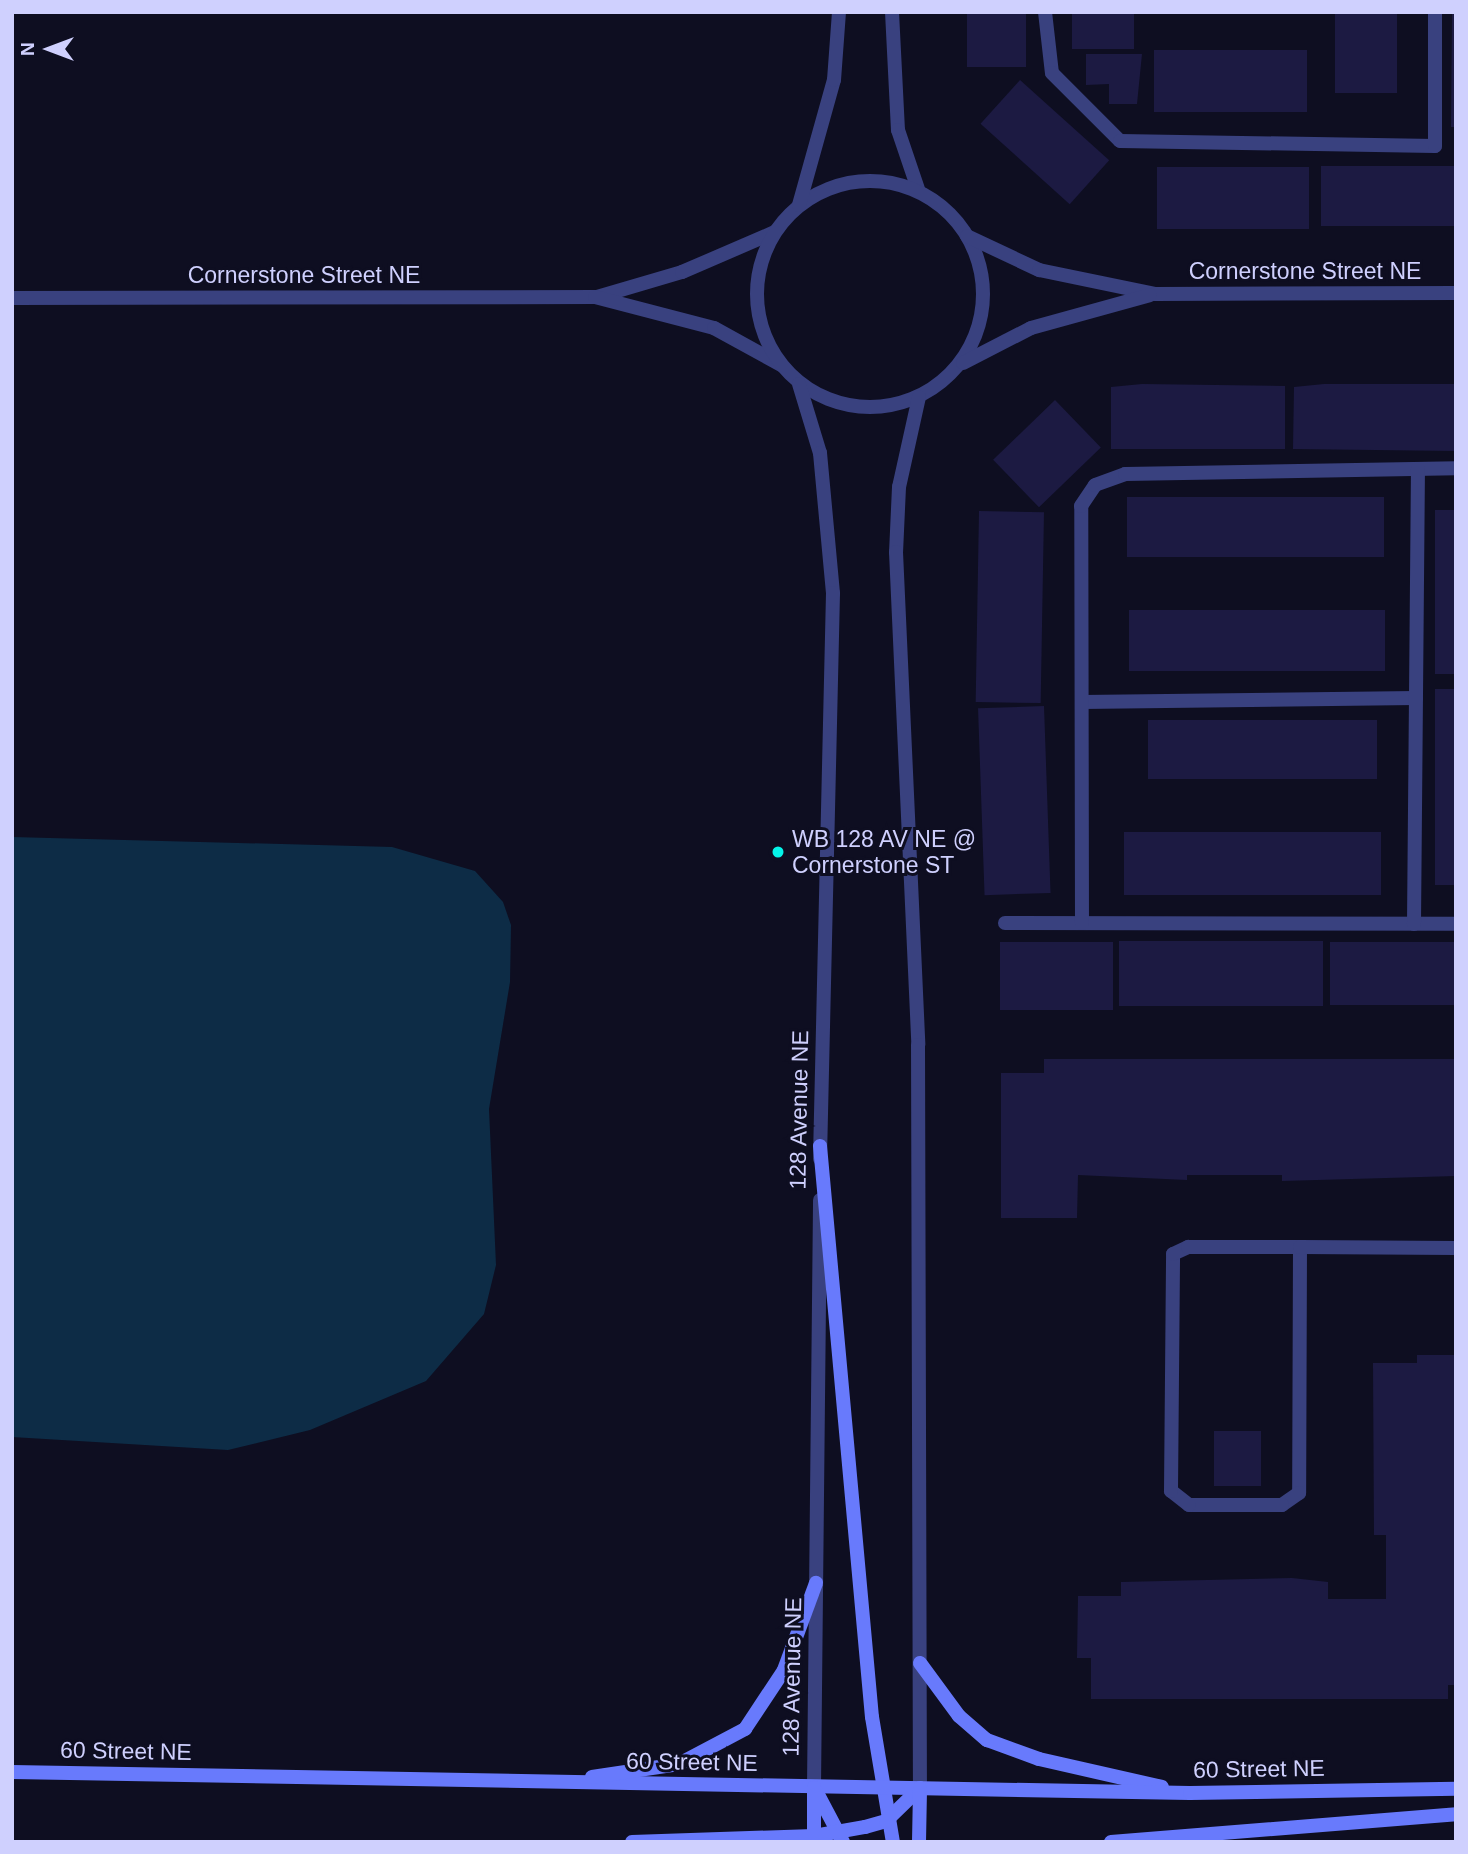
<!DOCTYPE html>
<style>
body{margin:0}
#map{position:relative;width:1468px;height:1854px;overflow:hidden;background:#0e0e21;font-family:Arial,sans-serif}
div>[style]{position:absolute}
.water>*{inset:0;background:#0d2c46}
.building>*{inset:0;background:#1c1a42;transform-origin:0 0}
.service>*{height:14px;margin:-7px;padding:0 7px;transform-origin:7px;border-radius:7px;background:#39417f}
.minor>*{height:14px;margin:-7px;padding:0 7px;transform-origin:7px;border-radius:7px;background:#39417f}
.tertiary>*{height:14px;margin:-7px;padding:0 7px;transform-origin:7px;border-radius:7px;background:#39417f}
.tertiary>.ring{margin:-7px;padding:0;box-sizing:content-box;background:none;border:14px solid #39417f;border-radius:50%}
.secondary>*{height:14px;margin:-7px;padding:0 7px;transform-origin:7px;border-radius:7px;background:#687afc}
.dots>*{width:19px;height:19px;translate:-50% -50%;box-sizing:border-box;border:4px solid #0e0e21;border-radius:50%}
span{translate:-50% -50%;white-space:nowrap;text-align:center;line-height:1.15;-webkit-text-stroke:6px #0e0e21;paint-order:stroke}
.street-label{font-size:23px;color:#cfd0fe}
.poi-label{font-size:23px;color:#cfd0fe}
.left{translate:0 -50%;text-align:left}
.frame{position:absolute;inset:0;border:14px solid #cfd0fe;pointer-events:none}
.north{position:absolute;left:14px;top:14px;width:70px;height:70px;-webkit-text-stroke:5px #0e0e21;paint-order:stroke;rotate:270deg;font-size:19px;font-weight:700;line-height:28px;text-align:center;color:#cfd0fe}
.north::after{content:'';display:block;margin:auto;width:24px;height:32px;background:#cfd0fe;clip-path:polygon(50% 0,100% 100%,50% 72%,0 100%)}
</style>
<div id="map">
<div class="water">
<i style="clip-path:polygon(12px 837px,392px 847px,475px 871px,503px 902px,511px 925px,510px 982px,489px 1109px,496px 1265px,484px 1314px,426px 1381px,310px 1430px,228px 1450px,12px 1437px)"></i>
</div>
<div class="building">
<i style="left:967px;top:12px;width:59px;height:55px"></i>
<i style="left:1072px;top:12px;width:62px;height:37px"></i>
<i style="left:1335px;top:12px;width:62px;height:81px"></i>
<i style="clip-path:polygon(1452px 12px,1456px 12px,1456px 127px,1451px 127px)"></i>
<i style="left:1154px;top:50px;width:153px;height:62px"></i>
<i style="clip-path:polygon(1086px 54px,1142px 54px,1137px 104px,1109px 104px,1109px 84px,1086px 85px)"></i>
<i style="left:1020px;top:80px;width:120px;height:59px;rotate:42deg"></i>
<i style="left:1456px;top:166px;width:60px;height:135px;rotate:90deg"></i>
<i style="left:1157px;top:167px;width:152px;height:62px"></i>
<i style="clip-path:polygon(1142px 384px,1285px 386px,1285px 449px,1111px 449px,1111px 387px)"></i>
<i style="clip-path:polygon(1324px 384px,1456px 384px,1456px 451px,1293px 449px,1294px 387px)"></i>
<i style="left:1055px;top:400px;width:66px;height:86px;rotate:46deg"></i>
<i style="left:1127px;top:497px;width:257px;height:60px"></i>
<i style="left:1435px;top:510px;width:21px;height:164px"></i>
<i style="left:979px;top:511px;width:65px;height:191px;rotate:1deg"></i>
<i style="left:1129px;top:610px;width:256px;height:61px"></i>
<i style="left:1435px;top:689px;width:21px;height:196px"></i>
<i style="left:1044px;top:706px;width:187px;height:66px;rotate:88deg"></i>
<i style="left:1148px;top:720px;width:229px;height:59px"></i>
<i style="left:1124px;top:832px;width:257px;height:63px"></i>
<i style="left:1323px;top:941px;width:65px;height:204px;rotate:90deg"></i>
<i style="left:1000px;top:942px;width:113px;height:68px"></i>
<i style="left:1330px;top:942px;width:126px;height:63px"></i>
<i style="clip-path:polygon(1044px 1059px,1456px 1059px,1456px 1176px,1282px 1181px,1282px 1175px,1187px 1175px,1187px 1180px,1078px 1175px,1077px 1218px,1001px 1218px,1001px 1073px,1044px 1073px)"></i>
<i style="clip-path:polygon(1417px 1355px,1456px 1355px,1456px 1685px,1448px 1685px,1448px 1699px,1091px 1699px,1091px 1658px,1077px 1658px,1078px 1596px,1121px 1596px,1121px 1582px,1292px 1578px,1328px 1582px,1328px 1599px,1386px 1599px,1386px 1535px,1374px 1535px,1373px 1363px,1417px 1363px)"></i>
<i style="left:1214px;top:1431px;width:47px;height:55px"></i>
</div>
<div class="service">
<i style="left:1045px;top:12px;width:61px;rotate:83.5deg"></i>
<i style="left:1052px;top:73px;width:96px;rotate:45deg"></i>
<i style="left:1120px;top:141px;width:315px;rotate:0.9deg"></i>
<i style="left:1435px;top:146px;width:134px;rotate:-90deg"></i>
<i style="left:1082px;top:702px;width:334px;rotate:-0.7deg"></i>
<i style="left:1005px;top:923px;width:451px;rotate:0.1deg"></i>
<i style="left:1082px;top:923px;width:417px;rotate:-90.1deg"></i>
<i style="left:1081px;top:506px;width:25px;rotate:-56deg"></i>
<i style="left:1095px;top:485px;width:32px;rotate:-20deg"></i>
<i style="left:1125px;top:474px;width:331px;rotate:-1deg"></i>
<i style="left:1414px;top:924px;width:455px;rotate:-89.5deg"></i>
<i style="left:1300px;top:1247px;width:246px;rotate:90.2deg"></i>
<i style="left:1299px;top:1493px;width:21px;rotate:145deg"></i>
<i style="left:1282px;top:1505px;width:93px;rotate:180deg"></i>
<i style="left:1189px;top:1505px;width:23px;rotate:-142deg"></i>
<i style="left:1171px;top:1491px;width:237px;rotate:-89.5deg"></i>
<i style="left:1173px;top:1254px;width:17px;rotate:-25deg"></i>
<i style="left:1188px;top:1247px;width:112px"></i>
<i style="left:1300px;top:1247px;width:156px;rotate:0.4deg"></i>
</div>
<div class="minor">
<i style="left:597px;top:297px;width:89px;rotate:-16.4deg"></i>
<i style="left:682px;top:272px;width:101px;rotate:-23.3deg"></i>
<i style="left:12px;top:298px;width:583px;rotate:-0.1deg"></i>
<i style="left:595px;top:297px;width:123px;rotate:14.6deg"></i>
<i style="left:714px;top:328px;width:77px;rotate:28.9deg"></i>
</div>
<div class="tertiary">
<i style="left:892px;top:12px;width:118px;rotate:87.1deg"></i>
<i style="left:898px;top:130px;width:65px;rotate:71.3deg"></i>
<i class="ring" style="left:757px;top:181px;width:212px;height:212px"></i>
<i style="left:799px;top:205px;width:130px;rotate:-74.4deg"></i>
<i style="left:834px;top:80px;width:68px;rotate:-85.8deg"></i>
<i style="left:967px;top:236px;width:80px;rotate:25.3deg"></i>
<i style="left:1039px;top:270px;width:118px;rotate:11.7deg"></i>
<i style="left:1155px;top:294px;width:301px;rotate:-0.2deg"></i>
<i style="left:963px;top:363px;width:76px;rotate:-27.2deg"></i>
<i style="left:1031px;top:328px;width:123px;rotate:-15.5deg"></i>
<i style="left:799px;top:384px;width:72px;rotate:73.1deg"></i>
<i style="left:820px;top:453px;width:141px;rotate:84.7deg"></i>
<i style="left:833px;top:593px;width:566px;rotate:91.32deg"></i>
<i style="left:919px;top:397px;width:92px;rotate:102.5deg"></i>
<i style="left:899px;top:487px;width:65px;rotate:92.6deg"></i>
<i style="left:896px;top:552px;width:493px;rotate:87.4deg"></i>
<i style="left:918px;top:1045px;width:743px;rotate:89.85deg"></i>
<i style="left:814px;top:1787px;width:587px;rotate:-89.41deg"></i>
</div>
<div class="secondary">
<i style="left:820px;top:1146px;width:573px;rotate:84.8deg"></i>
<i style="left:872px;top:1717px;width:127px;rotate:80.5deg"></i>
<i style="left:920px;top:1663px;width:66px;rotate:53.7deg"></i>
<i style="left:959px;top:1716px;width:37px;rotate:41deg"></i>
<i style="left:987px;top:1740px;width:55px;rotate:20.1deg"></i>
<i style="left:1039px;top:1759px;width:126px;rotate:12.8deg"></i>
<i style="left:12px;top:1772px;width:1178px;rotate:1.02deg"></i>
<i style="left:1190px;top:1793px;width:266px;rotate:-0.9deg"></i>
<i style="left:592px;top:1777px;width:88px;rotate:-8.5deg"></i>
<i style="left:679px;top:1764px;width:75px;rotate:-27.9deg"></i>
<i style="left:745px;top:1729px;width:71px;rotate:-56.5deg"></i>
<i style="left:784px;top:1670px;width:93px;rotate:-69.8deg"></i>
<i style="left:814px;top:1787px;width:62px;rotate:62.2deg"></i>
<i style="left:632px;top:1842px;width:182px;rotate:-1.9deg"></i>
<i style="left:814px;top:1836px;width:52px;rotate:-10deg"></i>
<i style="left:865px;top:1827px;width:22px;rotate:-16deg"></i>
<i style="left:886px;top:1821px;width:47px;rotate:-44.1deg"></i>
<i style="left:814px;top:1842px;width:54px;rotate:-90deg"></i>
<i style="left:919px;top:1842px;width:54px;rotate:-88.9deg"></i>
<i style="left:1111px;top:1842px;width:346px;rotate:-4.6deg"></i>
</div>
<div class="dots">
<i style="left:778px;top:852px;background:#05f4e9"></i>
</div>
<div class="street-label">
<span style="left:1305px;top:271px">Cornerstone Street NE</span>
<span style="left:304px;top:275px">Cornerstone Street NE</span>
<span style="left:799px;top:1110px;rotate:-89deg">128 Avenue NE</span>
<span style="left:792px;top:1677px;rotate:-89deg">128 Avenue NE</span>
<span style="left:126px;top:1751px;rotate:1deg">60 Street NE</span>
<span style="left:692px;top:1762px;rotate:1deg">60 Street NE</span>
<span style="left:1259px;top:1769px;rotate:-1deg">60 Street NE</span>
</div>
<div class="poi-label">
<span class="left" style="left:792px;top:852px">WB 128 AV NE @<br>Cornerstone ST</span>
</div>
<div class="frame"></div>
<div class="north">N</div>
</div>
